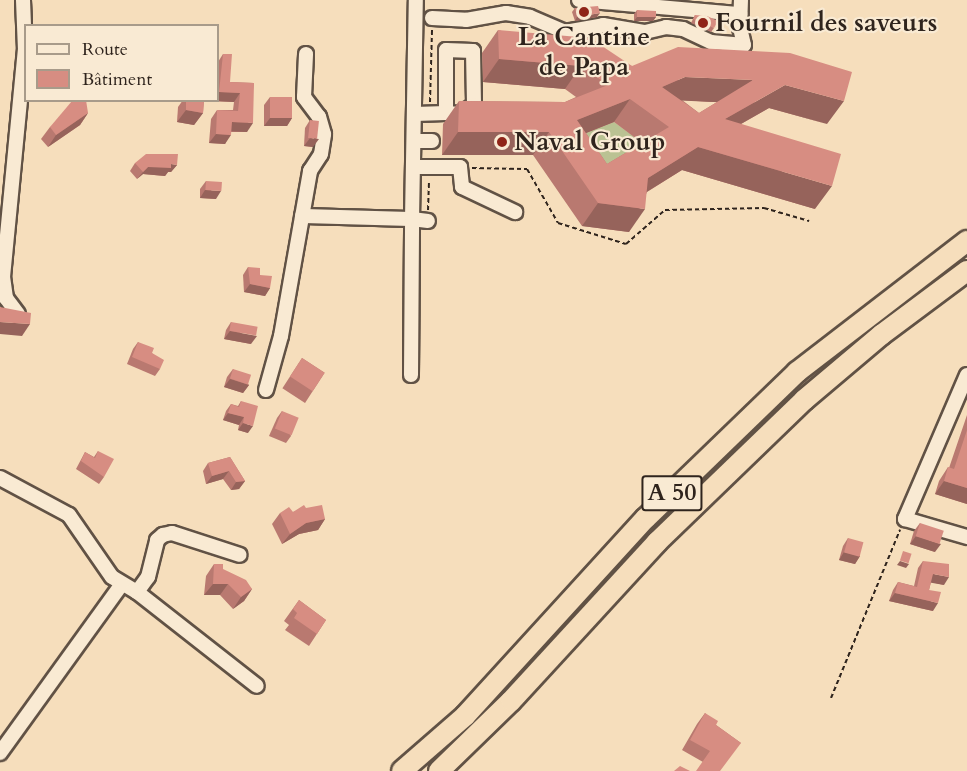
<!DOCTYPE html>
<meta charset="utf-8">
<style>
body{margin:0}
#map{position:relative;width:967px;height:771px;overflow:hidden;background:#f6debc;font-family:Cardo,serif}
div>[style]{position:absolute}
.green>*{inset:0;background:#bac293}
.path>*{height:2px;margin-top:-1px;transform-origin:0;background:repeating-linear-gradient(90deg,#2f241d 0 4.5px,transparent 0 7.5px)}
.roads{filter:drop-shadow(2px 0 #615245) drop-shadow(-2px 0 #615245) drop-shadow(0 2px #615245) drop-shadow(0 -2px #615245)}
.minor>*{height:14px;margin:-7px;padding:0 7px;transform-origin:7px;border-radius:7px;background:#f9ead3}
.highway>*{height:20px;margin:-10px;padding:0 10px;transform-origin:10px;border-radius:10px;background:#f6debc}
.wall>*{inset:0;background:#b97970;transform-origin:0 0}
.shaded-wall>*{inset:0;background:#96635b}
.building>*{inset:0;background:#d78d82;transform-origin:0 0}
.dots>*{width:16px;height:16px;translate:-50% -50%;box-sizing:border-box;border:3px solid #f9ead3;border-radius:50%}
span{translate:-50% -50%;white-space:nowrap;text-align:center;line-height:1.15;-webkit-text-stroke:4.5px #f9ead3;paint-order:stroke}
.shield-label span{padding:2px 4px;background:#f9ead3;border:2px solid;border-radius:4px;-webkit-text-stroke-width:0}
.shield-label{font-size:24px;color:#2f241d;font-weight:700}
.poi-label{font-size:26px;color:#2f241d;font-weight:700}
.left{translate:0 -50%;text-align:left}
.legend{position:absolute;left:24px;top:24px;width:195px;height:78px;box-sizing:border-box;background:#f9ead3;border:2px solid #a89b8a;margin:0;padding:8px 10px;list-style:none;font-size:18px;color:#2f241d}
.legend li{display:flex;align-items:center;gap:12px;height:30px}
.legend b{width:30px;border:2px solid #a89b8a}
</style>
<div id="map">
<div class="green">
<i style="clip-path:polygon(614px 122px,652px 150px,591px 187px,561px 143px)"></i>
</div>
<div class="path">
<i style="left:430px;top:102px;width:72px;rotate:-88.4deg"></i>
<i style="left:472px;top:168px;width:55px;rotate:1deg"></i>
<i style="left:527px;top:169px;width:62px;rotate:60.1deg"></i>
<i style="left:558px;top:223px;width:71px;rotate:17.2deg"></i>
<i style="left:626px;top:244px;width:52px;rotate:-41.1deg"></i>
<i style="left:665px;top:210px;width:99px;rotate:-1.2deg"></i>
<i style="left:764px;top:208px;width:47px;rotate:16.1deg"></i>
<i style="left:428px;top:210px;width:30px;rotate:-88deg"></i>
<i style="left:831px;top:698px;width:182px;rotate:-67.7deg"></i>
</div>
<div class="roads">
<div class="minor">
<i style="left:579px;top:0;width:162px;rotate:5deg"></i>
<i style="left:432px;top:18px;width:34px;rotate:3deg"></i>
<i style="left:466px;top:20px;width:41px;rotate:-9.9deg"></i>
<i style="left:506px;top:13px;width:24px;rotate:9deg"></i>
<i style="left:530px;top:17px;width:38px;rotate:23deg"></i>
<i style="left:565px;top:32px;width:39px;rotate:-10deg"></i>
<i style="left:603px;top:25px;width:43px;rotate:9.5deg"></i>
<i style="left:645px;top:32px;width:22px;rotate:-13deg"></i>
<i style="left:666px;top:27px;width:17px;rotate:7deg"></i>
<i style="left:683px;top:29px;width:31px;rotate:25deg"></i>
<i style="left:711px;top:42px;width:33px;rotate:5deg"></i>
<i style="left:744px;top:45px;width:17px;rotate:-103deg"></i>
<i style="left:740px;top:28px;width:28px;rotate:-88deg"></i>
<i style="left:415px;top:114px;width:31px;rotate:-2deg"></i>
<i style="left:446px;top:113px;width:63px;rotate:-90deg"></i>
<i style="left:446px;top:50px;width:27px;rotate:2deg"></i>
<i style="left:473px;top:51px;width:54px;rotate:88.9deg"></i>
<i style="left:474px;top:105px;width:17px;rotate:147deg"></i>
<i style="left:460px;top:114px;width:14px;rotate:-176deg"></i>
<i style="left:415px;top:141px;width:17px"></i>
<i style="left:414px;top:167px;width:46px"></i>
<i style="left:460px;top:167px;width:20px;rotate:84deg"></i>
<i style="left:462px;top:187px;width:59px;rotate:25.3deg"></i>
<i style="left:302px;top:216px;width:110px;rotate:1.6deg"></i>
<i style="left:412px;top:219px;width:219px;rotate:-89deg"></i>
<i style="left:18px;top:314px;width:20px;rotate:-127deg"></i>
<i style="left:6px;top:298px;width:21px;rotate:-98deg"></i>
<i style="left:3px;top:277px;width:228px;rotate:-84.5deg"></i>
<i style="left:25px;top:50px;width:50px;rotate:-92.3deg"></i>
<i style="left:411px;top:375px;width:156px;rotate:-89.6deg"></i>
<i style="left:412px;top:219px;width:16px;rotate:7deg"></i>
<i style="left:967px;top:375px;width:157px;rotate:113.3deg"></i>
<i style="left:905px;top:519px;width:65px;rotate:16.2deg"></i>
<i style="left:266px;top:390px;width:56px;rotate:-74.5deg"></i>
<i style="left:281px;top:336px;width:168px;rotate:-80deg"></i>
<i style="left:310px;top:171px;width:20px;rotate:-57deg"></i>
<i style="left:321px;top:154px;width:20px;rotate:-81deg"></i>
<i style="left:324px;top:134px;width:18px;rotate:-106deg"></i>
<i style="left:319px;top:117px;width:25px;rotate:-127deg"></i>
<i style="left:304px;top:97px;width:43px;rotate:-87.3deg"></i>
<i style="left:0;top:478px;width:78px;rotate:28.2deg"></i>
<i style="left:69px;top:515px;width:75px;rotate:55.3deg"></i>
<i style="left:112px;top:577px;width:29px;rotate:31deg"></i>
<i style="left:137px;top:592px;width:152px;rotate:38.1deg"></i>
<i style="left:137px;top:592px;width:19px;rotate:-54deg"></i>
<i style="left:148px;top:577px;width:38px;rotate:-76deg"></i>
<i style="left:157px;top:540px;width:8px;rotate:-40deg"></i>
<i style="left:163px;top:535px;width:9px;rotate:-13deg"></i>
<i style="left:172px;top:533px;width:71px;rotate:17.9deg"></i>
<i style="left:0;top:753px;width:208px;rotate:-54.2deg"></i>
</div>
<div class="highway">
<i style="left:402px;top:771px;width:84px;rotate:-41.1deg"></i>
<i style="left:465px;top:716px;width:268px;rotate:-47.6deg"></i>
<i style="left:646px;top:518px;width:210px;rotate:-44deg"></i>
<i style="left:797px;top:372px;width:215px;rotate:-37.6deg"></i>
<i style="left:439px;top:771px;width:100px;rotate:-44.2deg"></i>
<i style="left:511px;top:701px;width:216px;rotate:-47.4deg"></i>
<i style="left:657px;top:542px;width:204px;rotate:-44deg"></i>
<i style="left:804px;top:400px;width:101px;rotate:-40.2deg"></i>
<i style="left:881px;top:335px;width:107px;rotate:-36.7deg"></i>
</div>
</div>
<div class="wall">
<i style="clip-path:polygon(575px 8px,597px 17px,575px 21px,572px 12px)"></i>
<i style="clip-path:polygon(637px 10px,656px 17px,653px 21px,634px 21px,634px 14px)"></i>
<i style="clip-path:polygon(695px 15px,714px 28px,711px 32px,691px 23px)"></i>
<i style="clip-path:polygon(evenodd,498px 30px,632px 66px,827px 124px,769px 108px,741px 124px,815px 209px,682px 170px,647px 192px,629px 232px,582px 226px,533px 155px,442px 155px,443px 124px,459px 101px,565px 102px,576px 97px,565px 89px,483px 82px,482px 53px,498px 30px,682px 100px,711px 102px,717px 102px,699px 113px,682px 100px,498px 30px,614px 122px,642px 143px,607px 164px,586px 133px,614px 122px)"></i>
<i style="clip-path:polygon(223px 54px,230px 82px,254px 83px,247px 132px,231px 132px,225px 144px,209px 143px,211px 119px,217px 110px,233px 110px,234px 102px,212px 101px,218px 100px,218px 62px)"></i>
<i style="clip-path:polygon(270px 97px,292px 118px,287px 126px,264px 126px,264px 105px)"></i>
<i style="clip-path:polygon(183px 100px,204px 100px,203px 113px,194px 125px,177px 122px,178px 107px)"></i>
<i style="clip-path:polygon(88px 113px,80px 125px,48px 147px,41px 139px,50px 127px)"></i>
<i style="clip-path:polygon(310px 120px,313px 147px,304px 146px,305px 128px)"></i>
<i style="clip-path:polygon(135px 163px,177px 165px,171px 172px,168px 172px,165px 176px,143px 174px,137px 179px,130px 171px)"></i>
<i style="clip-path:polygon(206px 181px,216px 199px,200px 198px,200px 189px)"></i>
<i style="clip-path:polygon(248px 267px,260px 275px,270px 288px,265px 296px,244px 292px,243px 275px)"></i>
<i style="clip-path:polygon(231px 322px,251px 344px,224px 339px,226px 330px)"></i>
<i style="clip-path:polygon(138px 342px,152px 353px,160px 369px,155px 376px,127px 364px,133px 349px)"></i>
<i style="left:302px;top:358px;width:27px;height:36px;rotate:33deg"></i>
<i style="clip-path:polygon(233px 369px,249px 385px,243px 393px,224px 387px,227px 377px)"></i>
<i style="clip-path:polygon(241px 401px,248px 433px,238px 430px,239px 425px,223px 420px,226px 411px,231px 404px,238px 406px)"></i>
<i style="clip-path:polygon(282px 411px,291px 436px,286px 443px,269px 436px,277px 418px)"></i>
<i style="clip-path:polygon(967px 415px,967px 504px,935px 494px,939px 481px,948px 467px,949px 468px)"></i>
<i style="clip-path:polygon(98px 451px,104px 477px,99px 484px,76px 469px,85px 452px,94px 457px)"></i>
<i style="clip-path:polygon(230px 457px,245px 481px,239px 489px,231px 490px,223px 479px,206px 484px,203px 471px,208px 463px)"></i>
<i style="clip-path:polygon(306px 508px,325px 519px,318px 530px,299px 534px,282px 544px,272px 524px,280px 513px,293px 512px)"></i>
<i style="clip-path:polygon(920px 523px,935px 552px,910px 544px,914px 531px)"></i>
<i style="clip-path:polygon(848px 538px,860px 556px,855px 564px,839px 560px,843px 546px)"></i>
<i style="clip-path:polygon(923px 561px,944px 585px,931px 582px,929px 590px,933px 611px,889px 601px,893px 590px,898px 582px,914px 586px,918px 568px)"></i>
<i style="clip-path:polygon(214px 564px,252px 589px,244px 601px,233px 609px,220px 595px,204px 595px,206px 576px)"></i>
<i style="clip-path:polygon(299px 600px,326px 620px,309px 646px,285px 630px,289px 625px,284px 621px)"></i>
<i style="clip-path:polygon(705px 713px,716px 725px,741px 743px,703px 762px,682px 750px,697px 724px)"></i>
</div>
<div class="shaded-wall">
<i style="clip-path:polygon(600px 13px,597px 17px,575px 21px,577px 17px)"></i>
<i style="clip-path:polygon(637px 17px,656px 17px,653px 21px,634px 21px)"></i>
<i style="clip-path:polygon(499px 59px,581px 66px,565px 89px,483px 82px)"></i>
<i style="clip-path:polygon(685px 77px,753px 80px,736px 103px,669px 100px,662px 87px)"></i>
<i style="clip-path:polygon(785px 85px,844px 101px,827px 124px,769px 108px,709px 142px,725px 119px)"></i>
<i style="clip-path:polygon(219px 92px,240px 93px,234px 102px,212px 101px,218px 100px,218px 93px)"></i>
<i style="clip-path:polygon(630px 99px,614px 122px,561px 143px,577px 120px)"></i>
<i style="clip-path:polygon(186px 110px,203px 113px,194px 125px,177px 122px)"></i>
<i style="clip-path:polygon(88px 113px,80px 125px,48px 147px,56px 135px)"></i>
<i style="clip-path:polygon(270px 118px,292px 118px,287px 126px,264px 126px)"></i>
<i style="clip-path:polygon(232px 122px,253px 123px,247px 132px,225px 131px)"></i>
<i style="clip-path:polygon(458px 132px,549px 132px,533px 155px,442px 155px)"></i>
<i style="clip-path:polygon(216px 134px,231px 135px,225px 144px,209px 143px)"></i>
<i style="clip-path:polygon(310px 138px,319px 139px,313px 147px,304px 146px)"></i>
<i style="clip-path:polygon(698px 147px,832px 186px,815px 209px,682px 170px,632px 201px,648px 178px)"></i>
<i style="clip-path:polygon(171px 164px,177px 165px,171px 172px,168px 172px,165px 176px,143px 174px,137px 179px,143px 172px,148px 167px)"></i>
<i style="clip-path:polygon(205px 190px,221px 191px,216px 199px,200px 198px)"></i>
<i style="clip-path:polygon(598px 203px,645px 209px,629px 232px,582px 226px)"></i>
<i style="clip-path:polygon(250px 284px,270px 288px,265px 296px,244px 292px)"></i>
<i style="clip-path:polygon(0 322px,30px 324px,22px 336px,0 334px)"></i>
<i style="clip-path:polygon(230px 331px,257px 336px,251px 344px,224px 339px)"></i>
<i style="clip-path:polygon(230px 379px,249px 385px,243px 393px,224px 387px)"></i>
<i style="clip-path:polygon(228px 413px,244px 417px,239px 425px,223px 420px)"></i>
<i style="clip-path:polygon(243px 423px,253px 426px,248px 433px,238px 430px)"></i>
<i style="clip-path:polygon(229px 471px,223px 479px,206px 484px,212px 476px)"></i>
<i style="clip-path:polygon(245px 481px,239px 489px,231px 490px,236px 482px)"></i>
<i style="clip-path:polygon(944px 481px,967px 488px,967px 504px,935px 494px)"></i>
<i style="clip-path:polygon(325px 519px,318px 530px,299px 534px,282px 544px,290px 534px,306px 523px)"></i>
<i style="clip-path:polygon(916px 536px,941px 544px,935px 552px,910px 544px)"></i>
<i style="clip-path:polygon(844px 552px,860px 556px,855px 564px,839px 560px)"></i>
<i style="clip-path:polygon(900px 561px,909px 564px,906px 568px,897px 565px)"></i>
<i style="clip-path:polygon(933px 574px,949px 577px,944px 585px,927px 582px)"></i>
<i style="clip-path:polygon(213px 584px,228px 584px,220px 595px,204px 595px)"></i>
<i style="clip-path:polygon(252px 589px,244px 601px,233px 609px,241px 597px)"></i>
<i style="clip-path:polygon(895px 593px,938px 603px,933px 611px,889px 601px)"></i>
</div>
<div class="building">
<i style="clip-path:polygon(598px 6px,600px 13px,577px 17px,575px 8px)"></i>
<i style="clip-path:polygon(637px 10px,656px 11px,656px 17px,637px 17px)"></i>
<i style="clip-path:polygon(695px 15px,707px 16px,718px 21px,714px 28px,693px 19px)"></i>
<i style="clip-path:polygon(evenodd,498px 30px,590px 38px,632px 66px,678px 47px,790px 53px,852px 72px,844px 101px,785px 85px,725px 119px,841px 154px,832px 186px,698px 147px,648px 178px,645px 209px,598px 203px,549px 132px,458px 132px,459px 101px,565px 102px,608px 85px,581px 66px,499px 59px,498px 30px,685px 77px,753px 80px,699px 113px,662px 87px,685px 77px,498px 30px,630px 99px,669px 127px,607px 164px,577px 120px,630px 99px)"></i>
<i style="clip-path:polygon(223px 54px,232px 54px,230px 82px,254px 83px,253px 123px,232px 122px,231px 135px,216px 134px,217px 110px,238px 111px,240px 93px,219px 92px)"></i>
<i style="left:270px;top:97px;width:22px;height:21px"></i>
<i style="clip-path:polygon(77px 100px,86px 100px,88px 113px,56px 135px,50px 127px,72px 101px)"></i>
<i style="clip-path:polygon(186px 100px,204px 100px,203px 113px,186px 110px)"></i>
<i style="left:310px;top:120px;width:9px;height:18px;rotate:6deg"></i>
<i style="clip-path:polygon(146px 154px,178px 154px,177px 165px,171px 164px,171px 168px,148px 167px,143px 172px,135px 163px)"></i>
<i style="left:206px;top:181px;width:16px;height:9px;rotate:4deg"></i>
<i style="clip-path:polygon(248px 267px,260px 268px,260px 275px,272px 276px,270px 288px,250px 284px)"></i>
<i style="clip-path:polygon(0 307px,31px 313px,30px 324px,0 322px)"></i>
<i style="left:231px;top:322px;width:27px;height:9px;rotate:10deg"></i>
<i style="clip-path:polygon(138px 342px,154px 348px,152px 353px,164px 360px,160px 369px,132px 357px)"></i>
<i style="left:302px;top:358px;width:27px;height:22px;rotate:33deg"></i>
<i style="left:233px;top:369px;width:19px;height:10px;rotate:18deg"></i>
<i style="clip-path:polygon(241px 401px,258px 406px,253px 426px,243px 423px,244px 417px,228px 413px,231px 404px,239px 407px)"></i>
<i style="left:282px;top:411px;width:18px;height:19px;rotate:22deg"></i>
<i style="clip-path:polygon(967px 430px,967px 488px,944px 481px,948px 467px,954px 469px)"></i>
<i style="clip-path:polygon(98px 451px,114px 459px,104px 477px,81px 461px,85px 452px,95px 458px)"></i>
<i style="clip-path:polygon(230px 457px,245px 481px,236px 482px,229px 471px,212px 476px,208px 463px)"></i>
<i style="clip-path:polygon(304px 505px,306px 508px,322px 505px,325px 519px,306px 523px,290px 534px,280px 513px,289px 507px,293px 512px)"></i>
<i style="left:920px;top:523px;width:25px;height:14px;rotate:18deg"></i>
<i style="left:848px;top:538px;width:16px;height:15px;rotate:15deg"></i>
<i style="left:903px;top:551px;width:9px;height:10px;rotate:18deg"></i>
<i style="clip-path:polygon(923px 561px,949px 564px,949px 577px,933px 574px,929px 590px,941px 592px,938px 603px,895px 593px,898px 582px,917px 587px)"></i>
<i style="clip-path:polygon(214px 564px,223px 564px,223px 569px,246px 580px,252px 589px,241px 597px,228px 584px,213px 584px)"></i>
<i style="clip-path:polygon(299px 600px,326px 620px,317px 634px,294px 618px,297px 613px,293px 609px)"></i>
<i style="clip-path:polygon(705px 713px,718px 721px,716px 725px,741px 743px,720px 771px,696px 771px,710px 751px,690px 740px)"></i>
<i style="clip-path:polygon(680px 766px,690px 771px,674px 771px)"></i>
</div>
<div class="dots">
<i style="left:584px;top:12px;background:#8f2418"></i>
<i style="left:703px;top:23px;background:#8f2418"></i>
<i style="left:502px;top:142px;background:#8f2418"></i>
</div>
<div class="shield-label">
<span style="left:672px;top:493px">A 50</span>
</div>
<div class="poi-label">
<span class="left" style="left:715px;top:23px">Fournil des saveurs</span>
<span style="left:584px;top:52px">La Cantine<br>de Papa</span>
<span class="left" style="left:514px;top:142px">Naval Group</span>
</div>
<ul class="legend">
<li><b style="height:8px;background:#f9ead3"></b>Route</li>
<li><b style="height:16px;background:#d78d82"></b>Bâtiment</li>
</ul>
</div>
